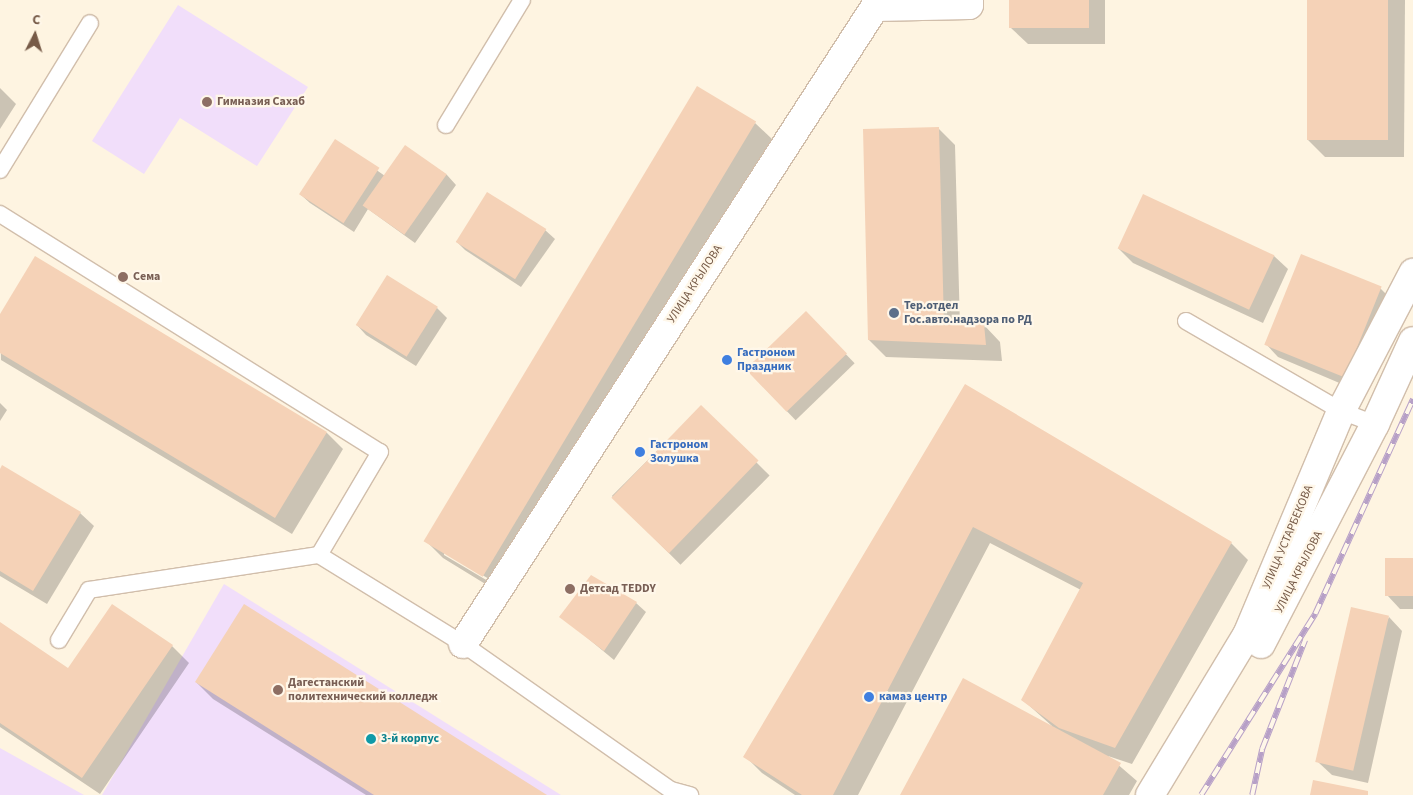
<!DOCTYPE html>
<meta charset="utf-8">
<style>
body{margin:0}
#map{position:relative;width:1413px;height:795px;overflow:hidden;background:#fef4e1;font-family:"Source Sans 3",sans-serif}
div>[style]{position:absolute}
.education>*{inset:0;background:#f1defa}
.shadow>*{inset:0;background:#0003;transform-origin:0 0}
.building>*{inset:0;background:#f5d2b7;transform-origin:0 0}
.roads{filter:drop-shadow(1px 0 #d1beab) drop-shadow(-1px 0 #d1beab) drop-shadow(0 1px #d1beab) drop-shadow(0 -1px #d1beab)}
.service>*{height:16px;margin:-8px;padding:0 8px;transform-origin:8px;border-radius:8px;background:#fff}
.minor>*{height:28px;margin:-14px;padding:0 14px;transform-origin:14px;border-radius:14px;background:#fff}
.secondary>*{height:28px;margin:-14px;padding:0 14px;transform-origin:14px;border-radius:14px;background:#fff}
.rail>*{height:5.5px;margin-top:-2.75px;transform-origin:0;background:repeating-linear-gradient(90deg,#fff7e9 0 11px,#b7a0c7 0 22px);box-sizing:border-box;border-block:1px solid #b7a0c7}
.dots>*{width:14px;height:14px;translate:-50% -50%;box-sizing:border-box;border:2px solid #fff7e9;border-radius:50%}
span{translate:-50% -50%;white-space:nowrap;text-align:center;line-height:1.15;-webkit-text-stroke:4.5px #fff7e9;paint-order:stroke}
.education-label{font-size:12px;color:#785e54;font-weight:700}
.left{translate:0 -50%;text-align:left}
.street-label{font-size:12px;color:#765a47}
.service-label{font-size:12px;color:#4e5e75;font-weight:700}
.shop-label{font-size:12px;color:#366cbe;font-weight:700}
.culture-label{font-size:12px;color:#0d838f;font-weight:700}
.north{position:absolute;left:10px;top:10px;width:50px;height:50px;-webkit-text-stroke:4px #fff7e9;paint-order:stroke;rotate:5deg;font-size:14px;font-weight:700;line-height:20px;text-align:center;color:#765a47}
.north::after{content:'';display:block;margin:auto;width:18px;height:22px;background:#765a47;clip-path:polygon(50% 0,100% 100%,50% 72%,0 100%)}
</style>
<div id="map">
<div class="education">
<i style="clip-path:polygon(178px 5px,308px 87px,257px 166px,180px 118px,144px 174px,92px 141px)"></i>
<i style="clip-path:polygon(224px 584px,561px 795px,102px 795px)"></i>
<i style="clip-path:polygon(0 748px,84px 795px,0 795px)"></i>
</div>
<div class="shadow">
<i style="clip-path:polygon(1011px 0,1105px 0,1105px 44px,1028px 44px,1011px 28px)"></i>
<i style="clip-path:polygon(1308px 0,1405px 0,1404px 157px,1325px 157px,1308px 140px)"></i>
<i style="clip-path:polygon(0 88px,16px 104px,0 129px)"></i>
<i style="clip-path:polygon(evenodd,755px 123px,772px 139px,500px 593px,443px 558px,426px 541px,755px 123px,444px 552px,489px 579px,488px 581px,444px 555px,444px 552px)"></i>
<i style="clip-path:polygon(938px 128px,955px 145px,960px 326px,984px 325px,1000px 342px,1002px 361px,886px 357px,869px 340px)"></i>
<i style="clip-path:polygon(335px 141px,385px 176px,405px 147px,447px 175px,456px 185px,415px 243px,368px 209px,354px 232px,310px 203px,300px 194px)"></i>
<i style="clip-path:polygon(545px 230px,555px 239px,521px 287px,465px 250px,456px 241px)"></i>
<i style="clip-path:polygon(1119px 249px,1274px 256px,1288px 269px,1263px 323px,1133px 263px)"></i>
<i style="clip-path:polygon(388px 277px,437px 308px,447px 318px,416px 366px,366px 335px,357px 325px)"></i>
<i style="clip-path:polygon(1380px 288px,1394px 302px,1356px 390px,1278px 357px,1265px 343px)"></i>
<i style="left:806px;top:313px;width:70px;height:82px;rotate:46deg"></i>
<i style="clip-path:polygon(0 317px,327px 433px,343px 449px,292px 534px,1px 360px)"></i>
<i style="clip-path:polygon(965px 386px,1231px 543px,1248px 560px,1132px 764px,1108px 756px,1137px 781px,1129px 795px,901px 795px,1052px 726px,1023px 700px,1081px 590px,990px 543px,858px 795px,795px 795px,762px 773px,745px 756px)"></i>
<i style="clip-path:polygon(0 403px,7px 410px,0 421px)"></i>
<i style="left:701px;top:407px;width:97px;height:126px;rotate:45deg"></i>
<i style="clip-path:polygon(0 471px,80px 513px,94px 526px,47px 604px,0 576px)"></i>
<i style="clip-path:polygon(1413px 559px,1413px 609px,1400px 609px,1387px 595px)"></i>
<i style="clip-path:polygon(636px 603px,646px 612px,614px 660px,561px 616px)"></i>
<i style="clip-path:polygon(112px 606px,172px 646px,189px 663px,100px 794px,0 727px,0 624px,68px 670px)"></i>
<i style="clip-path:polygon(1389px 617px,1402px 631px,1368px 783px,1332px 775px,1318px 762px)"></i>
<i style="clip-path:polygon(196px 682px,545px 795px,366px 795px,213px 699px)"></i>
</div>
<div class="building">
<i style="left:1009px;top:0;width:80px;height:28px"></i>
<i style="left:1307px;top:0;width:81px;height:140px"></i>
<i style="left:697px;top:86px;width:69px;height:531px;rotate:31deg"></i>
<i style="clip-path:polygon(939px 127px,944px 325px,984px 324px,986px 345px,868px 340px,863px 129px)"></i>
<i style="left:335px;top:139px;width:53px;height:66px;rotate:33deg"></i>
<i style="left:405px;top:145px;width:51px;height:74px;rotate:35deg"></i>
<i style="left:487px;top:192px;width:70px;height:59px;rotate:32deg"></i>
<i style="left:1143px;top:194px;width:145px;height:60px;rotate:25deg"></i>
<i style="left:1301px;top:254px;width:87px;height:98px;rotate:22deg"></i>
<i style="clip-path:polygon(35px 256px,327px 432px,275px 518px,0 353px,0 314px)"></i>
<i style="left:387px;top:275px;width:60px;height:59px;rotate:32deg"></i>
<i style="left:806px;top:311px;width:59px;height:84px;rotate:46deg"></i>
<i style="clip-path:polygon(965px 384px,1232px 542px,1115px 748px,1059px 728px,1021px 700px,1083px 583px,973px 527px,833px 795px,802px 795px,743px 757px)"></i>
<i style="left:701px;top:405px;width:80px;height:129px;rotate:44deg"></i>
<i style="clip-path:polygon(2px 465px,81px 512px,33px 591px,0 571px,0 469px)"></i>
<i style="left:1385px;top:558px;width:28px;height:38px"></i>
<i style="clip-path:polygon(591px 575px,637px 602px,604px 651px,559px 617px)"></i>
<i style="clip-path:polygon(112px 604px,173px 645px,82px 778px,0 723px,0 622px,68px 668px)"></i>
<i style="clip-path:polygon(244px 604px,547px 795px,374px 795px,195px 682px)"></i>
<i style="left:1351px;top:607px;width:39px;height:159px;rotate:13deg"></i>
<i style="clip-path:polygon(963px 678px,1121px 763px,1103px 795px,900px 795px)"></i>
<i style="clip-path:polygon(1313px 780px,1368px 791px,1368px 795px,1310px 795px)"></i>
</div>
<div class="roads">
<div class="service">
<i style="left:446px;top:125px;width:146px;rotate:-58.7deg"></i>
<i style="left:0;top:170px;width:172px;rotate:-58.5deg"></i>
<i style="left:0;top:214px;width:448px;rotate:32.1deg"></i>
<i style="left:380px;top:452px;width:120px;rotate:120.6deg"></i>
<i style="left:319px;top:555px;width:169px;rotate:31.7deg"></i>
<i style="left:463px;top:644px;width:254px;rotate:35.1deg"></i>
<i style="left:671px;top:790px;width:20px;rotate:15deg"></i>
<i style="left:1186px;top:321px;width:179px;rotate:30.1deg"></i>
<i style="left:1341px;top:411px;width:36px;rotate:21deg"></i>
<i style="left:59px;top:640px;width:58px;rotate:-59deg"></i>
<i style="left:89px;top:590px;width:233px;rotate:-8.7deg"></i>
</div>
<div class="minor">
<i style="left:463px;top:644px;width:759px;rotate:-57.11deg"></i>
<i style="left:875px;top:7px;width:94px;rotate:-1.2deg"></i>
<i style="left:969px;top:5px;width:5px;rotate:-90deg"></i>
</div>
<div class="secondary">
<i style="left:1261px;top:644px;width:248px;rotate:-62.6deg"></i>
<i style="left:1375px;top:424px;width:91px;rotate:-65.4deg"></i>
<i style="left:1150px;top:795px;width:187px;rotate:-58.8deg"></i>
<i style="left:1247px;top:635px;width:243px;rotate:-67.2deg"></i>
<i style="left:1341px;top:411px;width:156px;rotate:-62.4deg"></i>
</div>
</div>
<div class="rail">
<i style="left:1201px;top:795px;width:214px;rotate:-57.8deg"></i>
<i style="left:1315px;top:614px;width:236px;rotate:-65.5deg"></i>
<i style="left:1252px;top:795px;width:47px;rotate:-77.7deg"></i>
<i style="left:1262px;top:749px;width:117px;rotate:-68.5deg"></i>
</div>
<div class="dots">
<i style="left:207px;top:102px;background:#8d6e63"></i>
<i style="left:123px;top:277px;background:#8d6e63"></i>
<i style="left:894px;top:313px;background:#5c6f8a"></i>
<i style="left:727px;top:360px;background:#3f7fe0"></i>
<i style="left:640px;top:452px;background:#3f7fe0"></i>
<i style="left:570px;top:589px;background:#8d6e63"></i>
<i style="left:278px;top:690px;background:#8d6e63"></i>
<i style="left:869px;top:697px;background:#3f7fe0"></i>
<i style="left:371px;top:739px;background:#0f9aa8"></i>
</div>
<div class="education-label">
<span class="left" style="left:217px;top:102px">Гимназия Сахаб</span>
<span class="left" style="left:133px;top:277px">Сема</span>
<span class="left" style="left:580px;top:589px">Детсад TEDDY</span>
<span class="left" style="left:288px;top:690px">Дагестанский<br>политехнический колледж</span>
</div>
<div class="street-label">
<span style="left:695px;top:284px;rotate:-57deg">УЛИЦА КРЫЛОВА</span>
<span style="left:1288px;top:537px;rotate:-67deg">УЛИЦА УСТАРБЕКОВА</span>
<span style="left:1299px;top:572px;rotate:-63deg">УЛИЦА КРЫЛОВА</span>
</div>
<div class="service-label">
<span class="left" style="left:904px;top:313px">Тер.отдел<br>Гос.авто.надзора по РД</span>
</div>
<div class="shop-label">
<span class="left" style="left:737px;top:360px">Гастроном<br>Праздник</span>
<span class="left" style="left:650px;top:452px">Гастроном<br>Золушка</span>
<span class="left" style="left:879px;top:697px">камаз центр</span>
</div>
<div class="culture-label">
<span class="left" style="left:381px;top:739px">3-й корпус</span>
</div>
<div class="north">С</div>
</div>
